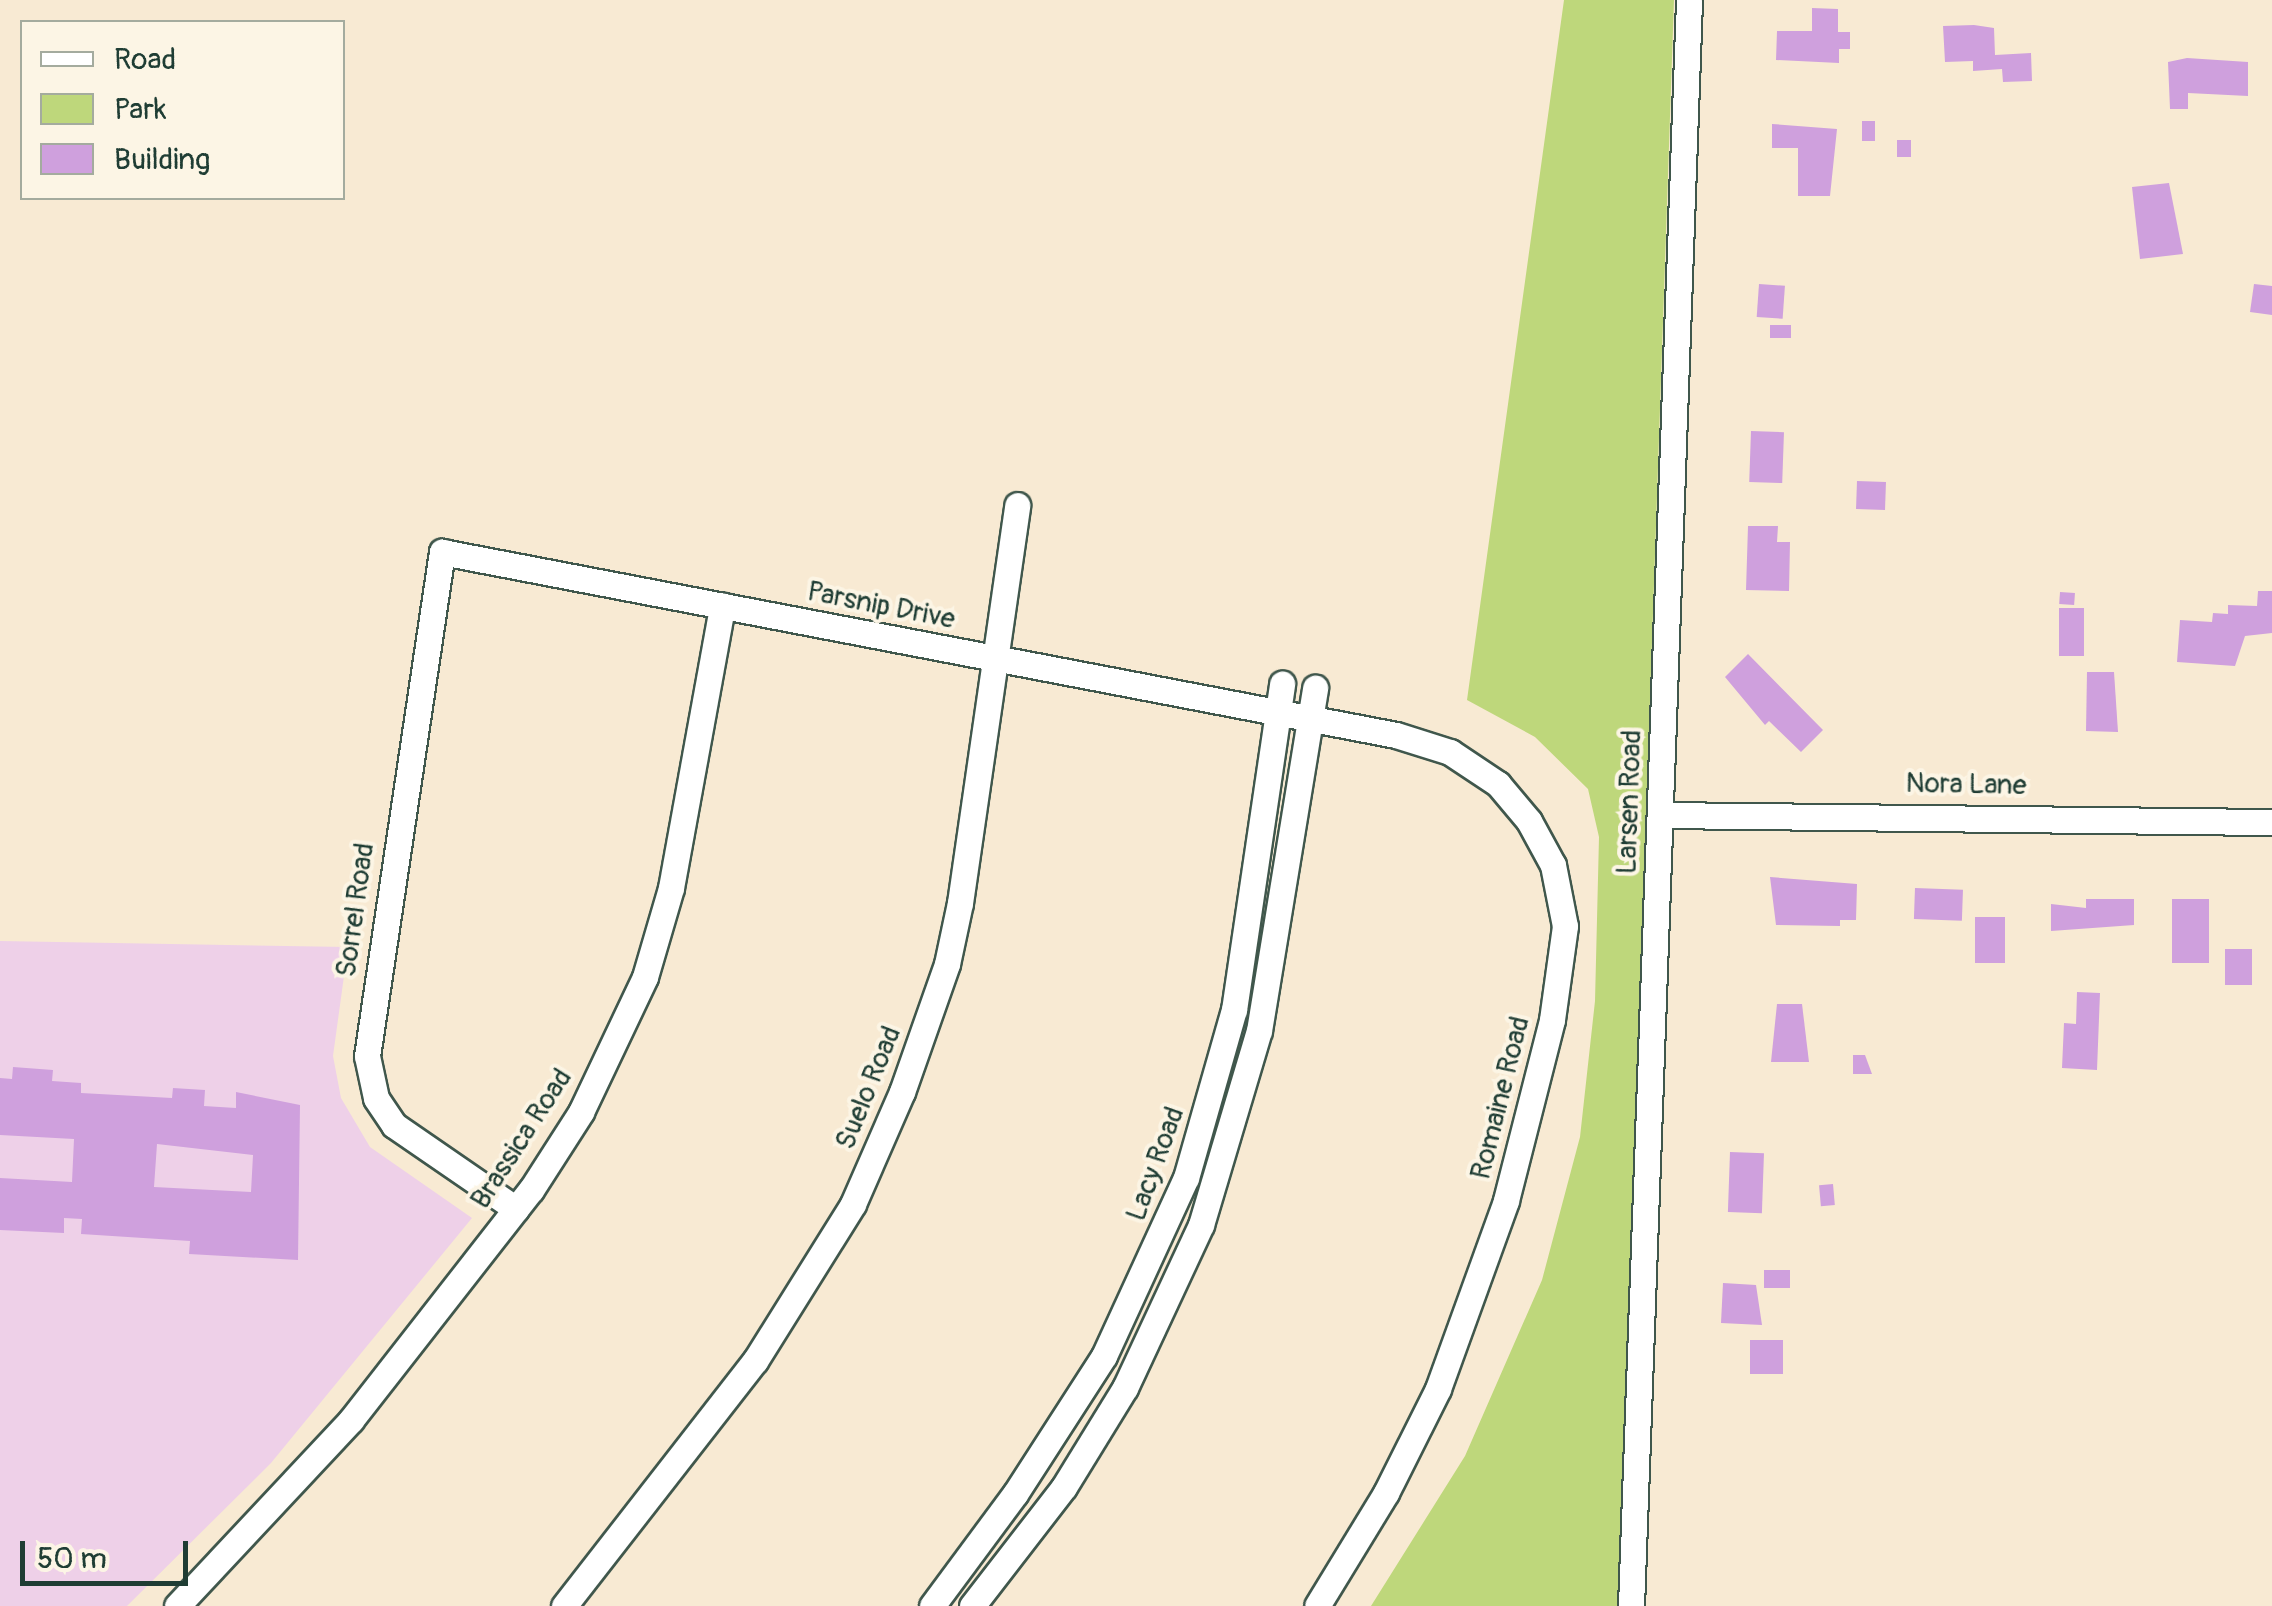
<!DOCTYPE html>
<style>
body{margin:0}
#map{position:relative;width:2272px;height:1606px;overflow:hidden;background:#f8ead3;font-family:Pangolin,sans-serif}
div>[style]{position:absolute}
.built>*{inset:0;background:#eed0e8}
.green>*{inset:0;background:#bed77b}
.building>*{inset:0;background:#cfa0dd;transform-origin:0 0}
.roads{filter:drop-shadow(2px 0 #40574c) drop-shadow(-2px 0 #40574c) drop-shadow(0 2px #40574c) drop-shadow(0 -2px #40574c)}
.minor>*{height:25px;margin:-12.5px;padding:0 12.5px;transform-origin:12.5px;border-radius:12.5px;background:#fff}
span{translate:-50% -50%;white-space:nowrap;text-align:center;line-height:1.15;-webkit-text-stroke:8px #fcf5e5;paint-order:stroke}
.street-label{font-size:28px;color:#1f3d34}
.legend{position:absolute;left:20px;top:20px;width:325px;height:180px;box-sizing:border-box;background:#fcf5e5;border:2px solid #a4ab9e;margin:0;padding:12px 18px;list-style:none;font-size:30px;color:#1f3d34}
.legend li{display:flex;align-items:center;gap:20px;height:50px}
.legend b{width:50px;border:2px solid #a4ab9e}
.scale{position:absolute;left:20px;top:1541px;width:168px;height:45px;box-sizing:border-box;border:5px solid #1f3d34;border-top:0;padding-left:12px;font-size:30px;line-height:35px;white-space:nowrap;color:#1f3d34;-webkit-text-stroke:8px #fcf5e5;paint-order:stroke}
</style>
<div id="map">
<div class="built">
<i style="clip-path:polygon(0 941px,348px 947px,333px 1056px,341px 1098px,370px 1147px,472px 1218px,271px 1463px,127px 1606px,0 1606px)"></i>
</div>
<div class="green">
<i style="clip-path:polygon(1564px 0,1674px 0,1619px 1606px,1371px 1606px,1465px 1456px,1542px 1280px,1580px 1137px,1595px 1001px,1599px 837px,1588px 789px,1535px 737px,1467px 700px)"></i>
</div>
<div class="building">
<i style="clip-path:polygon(1812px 8px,1838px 9px,1838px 32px,1850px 32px,1850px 49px,1839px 49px,1839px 63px,1776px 60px,1777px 31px,1812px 31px)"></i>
<i style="clip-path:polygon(1974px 25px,1994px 28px,1995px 55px,2031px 53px,2032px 81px,2003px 82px,2002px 69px,1973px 71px,1973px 61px,1945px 62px,1943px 26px)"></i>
<i style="clip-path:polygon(2187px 58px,2248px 62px,2248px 96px,2188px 93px,2188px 109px,2170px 109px,2168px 62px)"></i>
<i style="left:1862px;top:121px;width:13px;height:20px"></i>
<i style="clip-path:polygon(1772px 124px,1837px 129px,1830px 196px,1798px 196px,1798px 148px,1772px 148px)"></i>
<i style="left:1897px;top:140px;width:14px;height:17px"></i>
<i style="clip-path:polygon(2169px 183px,2183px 254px,2140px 259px,2132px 187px)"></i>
<i style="left:1759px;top:284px;width:26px;height:33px;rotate:4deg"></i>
<i style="clip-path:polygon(2254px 284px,2272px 286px,2272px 315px,2250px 312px)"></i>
<i style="left:1791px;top:325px;width:13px;height:21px;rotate:90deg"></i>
<i style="left:1751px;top:431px;width:33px;height:51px;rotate:2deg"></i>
<i style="left:1857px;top:481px;width:29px;height:28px;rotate:2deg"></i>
<i style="clip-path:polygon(1748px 526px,1778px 526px,1777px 542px,1790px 542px,1789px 591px,1746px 590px)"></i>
<i style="clip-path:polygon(2258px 591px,2272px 591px,2272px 633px,2245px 636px,2235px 666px,2177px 662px,2180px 620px,2212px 622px,2213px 613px,2228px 614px,2228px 605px,2257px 606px)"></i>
<i style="left:2060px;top:592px;width:15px;height:12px;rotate:4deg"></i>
<i style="left:2059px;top:608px;width:25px;height:48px"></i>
<i style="clip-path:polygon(1748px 654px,1823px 730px,1801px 752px,1769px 721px,1765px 725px,1725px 677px)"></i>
<i style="clip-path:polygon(2087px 672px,2114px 672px,2118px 732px,2086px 731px)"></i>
<i style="clip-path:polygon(1770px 877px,1857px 884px,1856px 920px,1840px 920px,1840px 926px,1776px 925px)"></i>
<i style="left:1915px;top:888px;width:48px;height:31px;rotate:2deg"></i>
<i style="clip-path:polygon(2086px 899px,2134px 899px,2134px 925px,2051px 931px,2051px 904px,2086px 908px)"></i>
<i style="left:2172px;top:899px;width:37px;height:64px"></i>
<i style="left:1975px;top:917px;width:30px;height:46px"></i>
<i style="left:2225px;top:949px;width:27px;height:36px"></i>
<i style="clip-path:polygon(2077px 992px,2100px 993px,2097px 1070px,2062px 1068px,2064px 1023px,2076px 1024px)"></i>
<i style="clip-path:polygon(1777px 1004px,1802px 1004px,1809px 1062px,1771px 1062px)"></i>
<i style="clip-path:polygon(1853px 1055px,1865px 1055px,1872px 1074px,1853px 1074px)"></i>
<i style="clip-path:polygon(evenodd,13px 1067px,53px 1070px,52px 1081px,81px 1083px,81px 1093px,172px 1098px,173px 1088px,205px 1090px,204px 1106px,236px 1108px,236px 1092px,300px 1105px,298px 1260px,189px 1254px,190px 1241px,81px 1234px,82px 1219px,64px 1218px,64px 1233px,0 1230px,0 1178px,72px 1182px,74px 1139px,0 1135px,0 1078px,12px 1079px,13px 1067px,157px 1144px,253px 1155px,251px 1192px,154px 1187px,157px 1144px)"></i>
<i style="left:1730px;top:1152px;width:34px;height:60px;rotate:2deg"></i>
<i style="left:1833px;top:1184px;width:21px;height:14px;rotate:85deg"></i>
<i style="left:1764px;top:1270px;width:26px;height:18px"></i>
<i style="clip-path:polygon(1723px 1283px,1756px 1285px,1762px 1325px,1721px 1323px)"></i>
<i style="left:1783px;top:1340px;width:34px;height:33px;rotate:90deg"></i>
</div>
<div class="roads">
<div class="minor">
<i style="left:1660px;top:815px;width:612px;rotate:0.66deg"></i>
<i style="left:516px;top:1209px;width:148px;rotate:-145.5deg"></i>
<i style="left:394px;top:1125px;width:32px;rotate:-124deg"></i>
<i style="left:376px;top:1098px;width:43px;rotate:-102.1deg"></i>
<i style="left:367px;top:1056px;width:510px;rotate:-81.54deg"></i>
<i style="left:442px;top:552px;width:971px;rotate:10.86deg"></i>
<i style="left:1396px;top:735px;width:57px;rotate:17.5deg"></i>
<i style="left:1450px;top:752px;width:58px;rotate:33.7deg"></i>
<i style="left:1498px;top:784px;width:48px;rotate:50deg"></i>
<i style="left:1529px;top:821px;width:50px;rotate:61.4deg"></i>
<i style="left:1553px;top:865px;width:62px;rotate:78.9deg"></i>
<i style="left:1565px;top:926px;width:95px;rotate:97.9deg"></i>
<i style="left:1552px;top:1020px;width:187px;rotate:104.3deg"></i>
<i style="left:1506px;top:1201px;width:200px;rotate:109.9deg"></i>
<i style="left:1438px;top:1389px;width:116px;rotate:116.6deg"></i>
<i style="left:1386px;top:1493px;width:132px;rotate:121.4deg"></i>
<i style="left:177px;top:1606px;width:255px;rotate:-46.9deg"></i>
<i style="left:351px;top:1420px;width:292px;rotate:-52deg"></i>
<i style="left:531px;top:1190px;width:93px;rotate:-57.3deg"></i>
<i style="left:581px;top:1112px;width:149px;rotate:-64.6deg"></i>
<i style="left:645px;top:977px;width:93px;rotate:-73.7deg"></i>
<i style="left:671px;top:888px;width:287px;rotate:-79.7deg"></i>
<i style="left:564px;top:1606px;width:311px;rotate:-52.1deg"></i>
<i style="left:755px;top:1361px;width:185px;rotate:-58deg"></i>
<i style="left:853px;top:1204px;width:122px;rotate:-66.4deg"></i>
<i style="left:902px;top:1092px;width:136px;rotate:-70.6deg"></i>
<i style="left:947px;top:964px;width:62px;rotate:-78deg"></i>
<i style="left:960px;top:903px;width:402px;rotate:-81.8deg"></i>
<i style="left:932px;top:1606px;width:139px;rotate:-53.5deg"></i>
<i style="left:1015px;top:1494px;width:164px;rotate:-57.2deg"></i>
<i style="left:1104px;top:1356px;width:196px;rotate:-65.3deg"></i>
<i style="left:1186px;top:1178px;width:175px;rotate:-74.1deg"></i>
<i style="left:1234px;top:1010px;width:330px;rotate:-81.6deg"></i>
<i style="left:972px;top:1606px;width:150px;rotate:-52.3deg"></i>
<i style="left:1064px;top:1487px;width:116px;rotate:-58.4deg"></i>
<i style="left:1125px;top:1388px;width:180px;rotate:-65deg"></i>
<i style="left:1201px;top:1225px;width:202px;rotate:-73.4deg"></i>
<i style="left:1259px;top:1031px;width:348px;rotate:-80.7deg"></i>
<i style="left:1631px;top:1606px;width:1607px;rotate:-87.93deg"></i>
</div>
</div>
<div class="street-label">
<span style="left:881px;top:606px;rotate:11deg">Parsnip Drive</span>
<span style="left:1966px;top:785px;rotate:1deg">Nora Lane</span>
<span style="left:1630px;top:802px;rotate:-88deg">Larsen Road</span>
<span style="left:356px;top:910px;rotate:-82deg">Sorrel Road</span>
<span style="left:869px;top:1088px;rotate:-68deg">Suelo Road</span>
<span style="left:1501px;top:1098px;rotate:-76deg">Romaine Road</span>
<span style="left:522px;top:1139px;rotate:-57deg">Brassica Road</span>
<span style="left:1156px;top:1164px;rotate:-70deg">Lacy Road</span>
</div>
<ul class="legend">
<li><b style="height:12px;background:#fff"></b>Road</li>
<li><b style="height:28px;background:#bed77b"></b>Park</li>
<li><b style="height:28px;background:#cfa0dd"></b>Building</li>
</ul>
<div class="scale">50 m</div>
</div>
